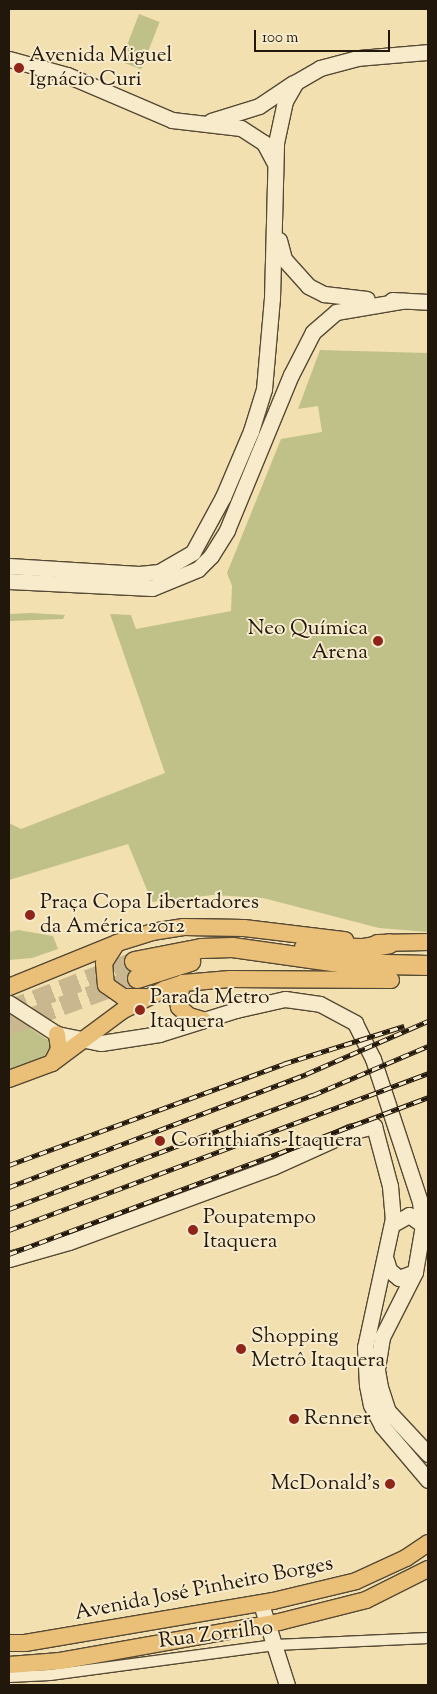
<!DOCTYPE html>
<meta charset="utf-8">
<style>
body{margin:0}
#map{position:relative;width:437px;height:1694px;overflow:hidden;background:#f3e0b0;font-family:"Sorts Mill Goudy",serif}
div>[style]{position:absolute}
.green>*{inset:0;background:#bfc188;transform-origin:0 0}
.highway-tunnel>*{height:19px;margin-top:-9.5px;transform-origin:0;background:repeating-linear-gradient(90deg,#c9b88f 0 19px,transparent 0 28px)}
.roads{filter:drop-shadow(1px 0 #564934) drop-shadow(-1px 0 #564934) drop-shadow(0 1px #564934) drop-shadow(0 -1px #564934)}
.street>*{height:10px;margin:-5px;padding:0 5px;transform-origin:5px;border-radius:5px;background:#f7ebcc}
.secondary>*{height:15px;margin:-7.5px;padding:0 7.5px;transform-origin:7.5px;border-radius:7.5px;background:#f7ebcc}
.primary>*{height:16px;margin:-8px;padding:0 8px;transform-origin:8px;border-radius:8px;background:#eac078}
.highway>*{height:19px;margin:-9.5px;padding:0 9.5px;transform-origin:9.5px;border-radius:9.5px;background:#eac078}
.rail>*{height:4.5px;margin-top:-2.25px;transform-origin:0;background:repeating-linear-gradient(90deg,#f7ebcc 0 8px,#22170b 0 16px);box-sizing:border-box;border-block:1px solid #22170b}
.dots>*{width:14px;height:14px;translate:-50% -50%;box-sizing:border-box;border:2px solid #f7ebcc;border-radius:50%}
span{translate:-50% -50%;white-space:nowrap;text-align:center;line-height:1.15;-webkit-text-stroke:4px #f7ebcc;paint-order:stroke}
.poi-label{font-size:21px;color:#22170b}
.left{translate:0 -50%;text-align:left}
.right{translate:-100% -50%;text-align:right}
.street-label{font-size:21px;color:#22170b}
.frame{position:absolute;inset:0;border:10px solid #22170b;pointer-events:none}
.scale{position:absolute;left:254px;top:30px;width:136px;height:22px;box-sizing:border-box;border:2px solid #22170b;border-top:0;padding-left:6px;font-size:15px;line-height:18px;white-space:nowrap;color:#22170b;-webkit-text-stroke:4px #f7ebcc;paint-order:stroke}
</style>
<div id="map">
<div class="green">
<i style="left:139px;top:14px;width:22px;height:51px;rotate:21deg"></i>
<i style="clip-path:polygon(320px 350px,428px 353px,428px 932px,379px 928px,263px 898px,213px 895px,152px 902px,128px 844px,9px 880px,9px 823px,21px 829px,165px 773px,110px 614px,131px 615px,136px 629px,231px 611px,232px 586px,227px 573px,281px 439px,322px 432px,318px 406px,298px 409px)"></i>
<i style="clip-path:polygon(9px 614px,31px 613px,65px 615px,63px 619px,9px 621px)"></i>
<i style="clip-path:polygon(18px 930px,53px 936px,58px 949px,32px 958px,9px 960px,9px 932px)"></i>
<i style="clip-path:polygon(9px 1014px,51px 1042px,51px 1055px,9px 1075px)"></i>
</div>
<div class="highway-tunnel">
<i style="left:9px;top:1009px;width:134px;rotate:-21deg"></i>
<i style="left:9px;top:1025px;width:136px;rotate:-20.2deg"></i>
</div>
<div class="roads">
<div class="street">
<i style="left:9px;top:1677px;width:41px;rotate:-2.8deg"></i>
<i style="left:50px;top:1675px;width:227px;rotate:-7.6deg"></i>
<i style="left:275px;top:1645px;width:153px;rotate:-2.6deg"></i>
</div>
<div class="secondary">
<i style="left:9px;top:59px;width:60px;rotate:15.4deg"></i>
<i style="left:67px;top:75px;width:114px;rotate:23.2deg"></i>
<i style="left:172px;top:120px;width:69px;rotate:6.6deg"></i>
<i style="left:241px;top:128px;width:27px;rotate:33deg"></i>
<i style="left:264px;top:143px;width:21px;rotate:62deg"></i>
<i style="left:211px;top:121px;width:50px;rotate:-17.4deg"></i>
<i style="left:259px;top:106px;width:40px;rotate:-34deg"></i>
<i style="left:279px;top:240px;width:20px;rotate:75deg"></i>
<i style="left:284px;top:259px;width:36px;rotate:48deg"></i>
<i style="left:308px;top:286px;width:18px;rotate:27deg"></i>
<i style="left:324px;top:294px;width:43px;rotate:6.6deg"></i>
<i style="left:392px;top:300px;width:36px;rotate:3deg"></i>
<i style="left:9px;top:566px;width:130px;rotate:3.5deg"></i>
<i style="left:139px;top:574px;width:20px;rotate:-6deg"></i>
<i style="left:159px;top:572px;width:39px;rotate:-30deg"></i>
<i style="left:193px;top:552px;width:63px;rotate:-61.4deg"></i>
<i style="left:223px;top:497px;width:72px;rotate:-67deg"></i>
<i style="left:251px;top:431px;width:44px;rotate:-72.8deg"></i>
<i style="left:264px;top:389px;width:91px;rotate:-85deg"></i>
<i style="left:272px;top:298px;width:155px;rotate:-88.5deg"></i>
<i style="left:276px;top:143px;width:43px;rotate:-77.9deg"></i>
<i style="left:285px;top:101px;width:22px;rotate:-60deg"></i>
<i style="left:296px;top:82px;width:28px;rotate:-30deg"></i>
<i style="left:320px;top:68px;width:39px;rotate:-15deg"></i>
<i style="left:358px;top:58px;width:70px;rotate:-4.9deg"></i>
<i style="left:9px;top:581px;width:143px;rotate:2.8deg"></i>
<i style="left:152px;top:588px;width:50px;rotate:-22.4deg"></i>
<i style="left:198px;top:569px;width:18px;rotate:-45deg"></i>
<i style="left:211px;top:556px;width:31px;rotate:-58deg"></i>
<i style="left:227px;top:530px;width:168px;rotate:-67.6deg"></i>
<i style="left:291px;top:375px;width:48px;rotate:-62.9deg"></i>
<i style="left:313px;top:332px;width:30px;rotate:-41deg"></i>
<i style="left:336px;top:312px;width:67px;rotate:-9.5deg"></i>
<i style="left:9px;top:1003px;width:57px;rotate:32.9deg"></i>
<i style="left:57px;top:1034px;width:45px;rotate:11.6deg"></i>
<i style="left:101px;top:1043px;width:59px;rotate:-8.8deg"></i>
<i style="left:159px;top:1034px;width:81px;rotate:-17.3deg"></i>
<i style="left:236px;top:1010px;width:50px;rotate:-12.7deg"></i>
<i style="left:285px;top:999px;width:35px;rotate:8deg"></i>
<i style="left:320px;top:1004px;width:40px;rotate:28deg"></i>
<i style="left:355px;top:1023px;width:40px;rotate:63.4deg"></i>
<i style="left:373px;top:1059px;width:151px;rotate:71.8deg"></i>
<i style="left:420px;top:1202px;width:23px;rotate:83deg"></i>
<i style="left:423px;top:1225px;width:48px;rotate:99.7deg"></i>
<i style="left:415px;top:1272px;width:73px;rotate:116.9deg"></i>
<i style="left:382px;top:1337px;width:33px;rotate:99deg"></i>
<i style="left:377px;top:1370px;width:17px;rotate:80deg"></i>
<i style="left:380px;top:1387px;width:25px;rotate:72deg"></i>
<i style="left:388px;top:1411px;width:59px;rotate:47.1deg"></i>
<i style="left:393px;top:1224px;width:18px;rotate:-29deg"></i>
<i style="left:409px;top:1215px;width:17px;rotate:36deg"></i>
<i style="left:9px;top:1259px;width:62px;rotate:-15.8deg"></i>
<i style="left:69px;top:1242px;width:217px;rotate:-20.2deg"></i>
<i style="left:273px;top:1167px;width:85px;rotate:-24.4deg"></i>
<i style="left:350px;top:1132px;width:25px;rotate:-14deg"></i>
<i style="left:374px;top:1126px;width:62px;rotate:75.1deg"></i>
<i style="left:390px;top:1186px;width:32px;rotate:85deg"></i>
<i style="left:393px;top:1218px;width:132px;rotate:102.2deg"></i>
<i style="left:365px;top:1347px;width:38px;rotate:87deg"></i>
<i style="left:367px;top:1385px;width:20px;rotate:79deg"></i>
<i style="left:371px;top:1405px;width:24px;rotate:62deg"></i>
<i style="left:382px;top:1426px;width:71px;rotate:49.6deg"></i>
<i style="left:386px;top:1260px;width:10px;rotate:73deg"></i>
<i style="left:389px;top:1270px;width:13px;rotate:39deg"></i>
<i style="left:399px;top:1278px;width:17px;rotate:-21deg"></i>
<i style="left:261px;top:1604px;width:85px;rotate:72.2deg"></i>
</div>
<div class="primary">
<i style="left:117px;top:943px;width:24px;rotate:123deg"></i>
<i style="left:104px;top:963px;width:22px;rotate:85deg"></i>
<i style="left:106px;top:985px;width:21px;rotate:35deg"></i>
<i style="left:123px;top:997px;width:22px"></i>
<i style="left:377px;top:943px;width:51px;rotate:-1.1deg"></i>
<i style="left:183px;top:983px;width:19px;rotate:106deg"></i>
<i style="left:178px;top:1001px;width:6px;rotate:81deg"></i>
<i style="left:179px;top:1007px;width:13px;rotate:42deg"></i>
<i style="left:189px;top:1016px;width:15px;rotate:16deg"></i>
<i style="left:9px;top:987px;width:117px;rotate:-22.2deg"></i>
<i style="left:117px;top:943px;width:37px;rotate:-17deg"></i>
<i style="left:152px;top:932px;width:32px;rotate:-9deg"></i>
<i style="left:184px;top:927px;width:60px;rotate:1deg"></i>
<i style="left:244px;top:928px;width:102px;rotate:6.8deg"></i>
<i style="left:52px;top:1063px;width:16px;rotate:-63deg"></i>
<i style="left:59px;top:1049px;width:15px;rotate:-98deg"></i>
<i style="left:9px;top:1079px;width:46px;rotate:-20.4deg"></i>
<i style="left:52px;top:1063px;width:87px;rotate:-36.6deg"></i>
<i style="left:122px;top:1011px;width:48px;rotate:-27.1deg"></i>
<i style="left:165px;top:989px;width:19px;rotate:-18deg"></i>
<i style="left:183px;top:983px;width:47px;rotate:-4.9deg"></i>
<i style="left:230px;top:979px;width:161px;rotate:0.4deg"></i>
<i style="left:9px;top:1643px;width:16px"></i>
<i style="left:25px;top:1643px;width:252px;rotate:-9.6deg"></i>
<i style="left:273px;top:1601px;width:85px;rotate:-13.5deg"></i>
<i style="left:356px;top:1581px;width:55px;rotate:-24.7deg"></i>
<i style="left:406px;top:1558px;width:27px;rotate:-34deg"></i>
<i style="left:9px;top:1665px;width:51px;rotate:-4.5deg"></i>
<i style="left:60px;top:1661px;width:222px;rotate:-10.1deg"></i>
<i style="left:279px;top:1622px;width:90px;rotate:-14.2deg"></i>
<i style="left:366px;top:1600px;width:69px;rotate:-26.6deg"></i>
</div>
<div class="highway">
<i style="left:304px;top:947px;width:58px;rotate:1deg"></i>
<i style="left:362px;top:948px;width:27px;rotate:-10deg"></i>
<i style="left:134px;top:961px;width:68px;rotate:-11deg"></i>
<i style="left:201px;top:948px;width:31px;rotate:-2deg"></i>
<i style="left:232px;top:947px;width:115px;rotate:8deg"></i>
<i style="left:346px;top:963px;width:82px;rotate:1.4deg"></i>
<i style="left:137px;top:978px;width:56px;rotate:-17.8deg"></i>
</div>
</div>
<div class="rail">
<i style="left:9px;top:1165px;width:292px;rotate:-20.2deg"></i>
<i style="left:283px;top:1064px;width:127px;rotate:-17.4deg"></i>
<i style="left:9px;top:1187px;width:318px;rotate:-20.8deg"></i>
<i style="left:306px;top:1074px;width:133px;rotate:-23.5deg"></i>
<i style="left:9px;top:1209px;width:325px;rotate:-20.6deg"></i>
<i style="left:313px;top:1095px;width:125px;rotate:-23.1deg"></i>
<i style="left:9px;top:1230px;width:447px;rotate:-20.5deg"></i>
<i style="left:9px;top:1254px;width:447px;rotate:-20.5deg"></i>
</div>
<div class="dots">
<i style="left:19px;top:68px;background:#8f2418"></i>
<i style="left:378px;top:641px;background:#8f2418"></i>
<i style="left:30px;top:915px;background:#8f2418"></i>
<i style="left:140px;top:1010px;background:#8f2418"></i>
<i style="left:160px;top:1141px;background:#8f2418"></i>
<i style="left:193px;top:1230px;background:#8f2418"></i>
<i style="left:241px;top:1349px;background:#8f2418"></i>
<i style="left:294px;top:1419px;background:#8f2418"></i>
<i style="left:390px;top:1484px;background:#8f2418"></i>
</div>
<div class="poi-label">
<span class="left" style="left:29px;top:68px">Avenida Miguel<br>Ignácio Curi</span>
<span class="right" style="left:368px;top:641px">Neo Química<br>Arena</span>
<span class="left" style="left:40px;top:915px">Praça Copa Libertadores<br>da América 2012</span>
<span class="left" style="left:150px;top:1010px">Parada Metro<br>Itaquera</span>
<span class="left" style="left:171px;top:1141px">Corinthians-Itaquera</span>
<span class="left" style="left:203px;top:1230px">Poupatempo<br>Itaquera</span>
<span class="left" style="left:251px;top:1349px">Shopping<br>Metrô Itaquera</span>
<span class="left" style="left:304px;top:1419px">Renner</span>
<span class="right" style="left:380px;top:1484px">McDonald's</span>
</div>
<div class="street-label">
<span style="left:204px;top:1589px;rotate:-11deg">Avenida José Pinheiro Borges</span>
<span style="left:216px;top:1635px;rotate:-7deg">Rua Zorrilho</span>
</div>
<div class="frame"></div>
<div class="scale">100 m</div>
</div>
